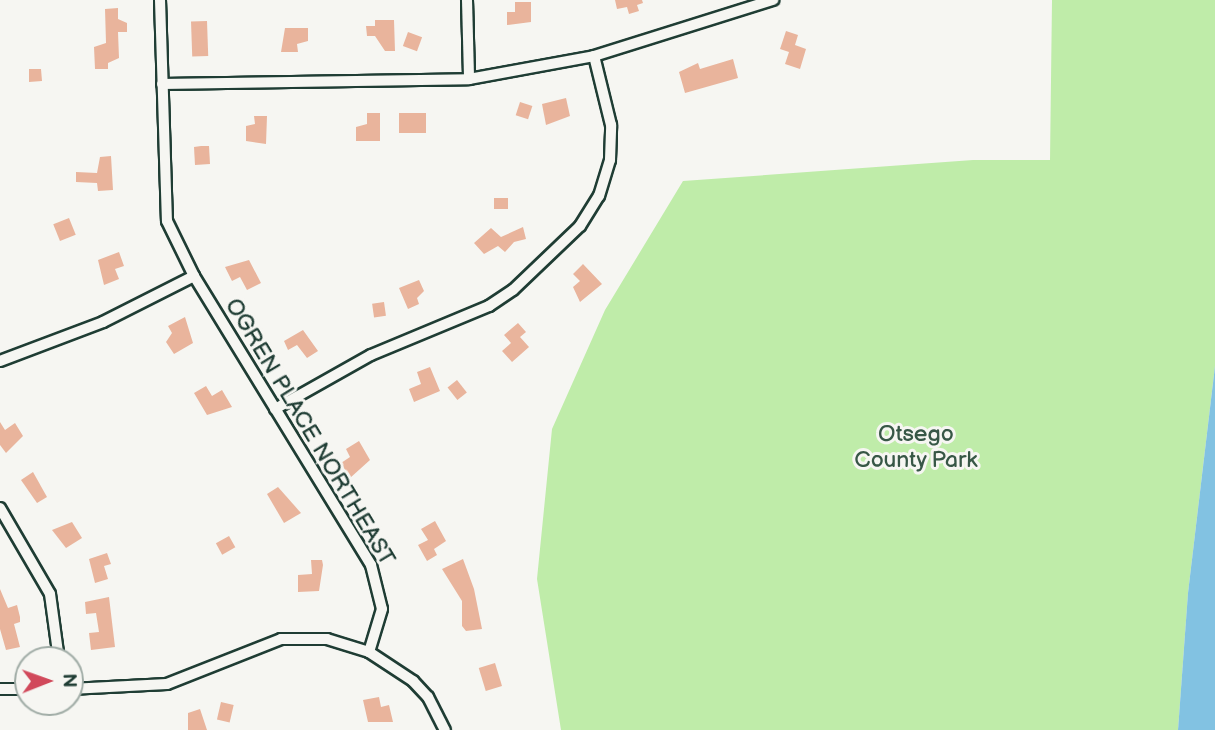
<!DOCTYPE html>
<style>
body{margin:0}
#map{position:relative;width:1215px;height:730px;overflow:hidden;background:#f6f6f2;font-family:"Balsamiq Sans",sans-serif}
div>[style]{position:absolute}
.green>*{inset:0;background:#bfeca9}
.water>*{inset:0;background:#82c2e2}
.building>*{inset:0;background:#e9b49c;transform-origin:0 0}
.roads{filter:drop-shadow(2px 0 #1f3d34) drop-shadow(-2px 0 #1f3d34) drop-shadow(0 2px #1f3d34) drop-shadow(0 -2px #1f3d34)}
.street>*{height:10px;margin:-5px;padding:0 5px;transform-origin:5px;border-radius:5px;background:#f6f6f2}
span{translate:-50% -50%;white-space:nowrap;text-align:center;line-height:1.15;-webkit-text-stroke:6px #f6f6f2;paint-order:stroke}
.street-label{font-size:23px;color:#1f3d34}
.park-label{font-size:23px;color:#375746}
.north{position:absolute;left:14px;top:646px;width:70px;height:70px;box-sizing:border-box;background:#f6f6f2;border:2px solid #a0aca6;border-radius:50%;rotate:89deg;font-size:19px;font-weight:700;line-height:28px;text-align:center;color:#1f3d34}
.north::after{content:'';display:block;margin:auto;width:24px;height:32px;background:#d1495b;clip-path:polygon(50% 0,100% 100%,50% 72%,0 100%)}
</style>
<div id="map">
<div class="green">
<i style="clip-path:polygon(1052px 0,1215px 0,1215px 366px,1188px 593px,1178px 730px,561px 730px,537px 579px,552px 429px,605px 310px,683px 181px,973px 160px,1050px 160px)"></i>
</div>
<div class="water">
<i style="clip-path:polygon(1215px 366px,1215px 730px,1178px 730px,1188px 593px)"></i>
</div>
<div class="building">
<i style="clip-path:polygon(615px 0,642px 0,643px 3px,637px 5px,639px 11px,629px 14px,627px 7px,617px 9px)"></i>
<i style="clip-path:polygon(515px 2px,531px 2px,531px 22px,507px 25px,507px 12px,515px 12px)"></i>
<i style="clip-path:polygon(118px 8px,118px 19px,127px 23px,127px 32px,118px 32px,119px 58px,108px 63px,108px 69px,95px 69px,94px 47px,106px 43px,105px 9px)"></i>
<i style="clip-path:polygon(375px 20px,394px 20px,395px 51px,385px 51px,375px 36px,367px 36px,366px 26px,375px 26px)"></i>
<i style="left:207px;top:21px;width:35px;height:16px;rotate:88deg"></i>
<i style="clip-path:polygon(285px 28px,308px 28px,308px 41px,297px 44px,298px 52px,281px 52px)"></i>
<i style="clip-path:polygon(786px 31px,798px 35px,795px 45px,806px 49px,800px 69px,785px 64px,789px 52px,780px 49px)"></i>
<i style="left:408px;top:32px;width:15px;height:15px;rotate:20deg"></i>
<i style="clip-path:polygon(733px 59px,738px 78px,685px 93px,679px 72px,698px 63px,700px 69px)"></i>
<i style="clip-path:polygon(29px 69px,41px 69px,42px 81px,29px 82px)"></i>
<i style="clip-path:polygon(566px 98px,570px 116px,546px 125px,542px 104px)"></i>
<i style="left:520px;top:102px;width:13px;height:14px;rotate:18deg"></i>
<i style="clip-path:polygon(367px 113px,380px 113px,380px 141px,356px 141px,356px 127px,367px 124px)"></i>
<i style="left:399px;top:113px;width:27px;height:20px"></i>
<i style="clip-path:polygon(254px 116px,267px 116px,266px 144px,246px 141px,246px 126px,255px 124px)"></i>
<i style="clip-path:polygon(201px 146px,209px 146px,210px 164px,195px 165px,194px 147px)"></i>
<i style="clip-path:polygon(111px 156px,113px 190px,98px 191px,97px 183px,76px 182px,76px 172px,97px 173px,100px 157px)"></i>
<i style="left:494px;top:198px;width:14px;height:11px"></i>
<i style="left:69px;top:218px;width:18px;height:17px;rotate:68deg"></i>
<i style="clip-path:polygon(523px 227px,526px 239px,514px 242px,505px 252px,498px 246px,484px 254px,474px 243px,491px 228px,501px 237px)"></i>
<i style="clip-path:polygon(119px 252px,124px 266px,115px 269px,119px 279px,104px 285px,98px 260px)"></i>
<i style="clip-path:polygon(249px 260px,261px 283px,247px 290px,240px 277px,232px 281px,225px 267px)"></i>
<i style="clip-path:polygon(583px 264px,602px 284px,580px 302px,573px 287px,580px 281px,573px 274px)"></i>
<i style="clip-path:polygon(419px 280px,424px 291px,417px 298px,419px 304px,408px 309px,399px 288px)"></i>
<i style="left:384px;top:302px;width:14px;height:12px;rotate:82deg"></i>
<i style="clip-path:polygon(185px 317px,193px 343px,174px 354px,166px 342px,172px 333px,168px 326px)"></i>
<i style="clip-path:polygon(518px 323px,526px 332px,520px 337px,529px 347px,512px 362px,502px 351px,511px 343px,504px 335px)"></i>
<i style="clip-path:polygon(303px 330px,318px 351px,307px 358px,297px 345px,288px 350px,284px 341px)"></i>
<i style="clip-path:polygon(430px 367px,440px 391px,414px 402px,409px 389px,421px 384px,417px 372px)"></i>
<i style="left:457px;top:380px;width:16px;height:12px;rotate:52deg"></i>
<i style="clip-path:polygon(206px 386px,212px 396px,222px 390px,232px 407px,207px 415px,194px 393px)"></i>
<i style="clip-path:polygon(0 422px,5px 430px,15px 423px,23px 436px,6px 453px,0 445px)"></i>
<i style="clip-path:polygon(359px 441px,370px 460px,350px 478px,341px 463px,350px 457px,346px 449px)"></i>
<i style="clip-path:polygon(33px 472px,47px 497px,37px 503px,21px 480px)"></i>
<i style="clip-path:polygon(278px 487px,301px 513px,284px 523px,267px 494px)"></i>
<i style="clip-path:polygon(435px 521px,446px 541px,434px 549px,437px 555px,427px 561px,418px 545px,428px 540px,421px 529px)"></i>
<i style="clip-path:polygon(72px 522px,82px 538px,66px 548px,52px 530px)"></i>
<i style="left:229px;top:536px;width:13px;height:15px;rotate:61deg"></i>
<i style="clip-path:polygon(107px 553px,111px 564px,104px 566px,108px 579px,95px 583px,89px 559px)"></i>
<i style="clip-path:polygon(463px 559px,474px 589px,482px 629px,466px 631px,462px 626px,462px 601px,442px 569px)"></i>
<i style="clip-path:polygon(311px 560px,322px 560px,323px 565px,319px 591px,298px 592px,298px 575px,312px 574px)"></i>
<i style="clip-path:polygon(0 589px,8px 608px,17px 605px,20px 617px,20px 622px,14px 624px,20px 647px,6px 650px,0 629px)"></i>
<i style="clip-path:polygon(109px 597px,115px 647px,91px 650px,89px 633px,99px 632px,96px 613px,86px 614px,85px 602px)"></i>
<i style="left:495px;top:663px;width:24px;height:17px;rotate:73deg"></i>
<i style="clip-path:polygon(379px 697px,381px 707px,389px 705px,393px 722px,368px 722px,363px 700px)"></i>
<i style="left:221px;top:702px;width:13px;height:18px;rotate:13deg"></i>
<i style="clip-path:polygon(200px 709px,207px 730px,188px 730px,188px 713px)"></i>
</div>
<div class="roads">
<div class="street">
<i style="left:160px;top:0;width:221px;rotate:88.2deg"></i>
<i style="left:167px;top:221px;width:61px;rotate:63.9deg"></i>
<i style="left:194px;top:276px;width:339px;rotate:58.5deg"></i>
<i style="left:371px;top:565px;width:45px;rotate:76deg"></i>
<i style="left:382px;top:609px;width:45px;rotate:106.8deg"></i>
<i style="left:467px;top:0;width:79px;rotate:88.5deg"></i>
<i style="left:162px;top:84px;width:307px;rotate:-0.9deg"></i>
<i style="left:469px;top:79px;width:127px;rotate:-10.4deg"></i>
<i style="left:594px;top:56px;width:188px;rotate:-17.4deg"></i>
<i style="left:0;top:361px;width:110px;rotate:-20.7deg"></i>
<i style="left:103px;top:322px;width:102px;rotate:-26.8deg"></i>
<i style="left:275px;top:409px;width:110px;rotate:-29.4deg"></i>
<i style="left:371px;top:355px;width:128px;rotate:-22.6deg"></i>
<i style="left:489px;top:306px;width:29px;rotate:-34deg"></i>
<i style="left:513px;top:290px;width:93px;rotate:-43.7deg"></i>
<i style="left:580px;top:226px;width:36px;rotate:-58deg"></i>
<i style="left:599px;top:196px;width:38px;rotate:-73deg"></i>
<i style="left:610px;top:160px;width:35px;rotate:-88deg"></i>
<i style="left:611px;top:125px;width:71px;rotate:-103.8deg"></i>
<i style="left:0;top:508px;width:99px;rotate:59.8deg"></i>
<i style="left:50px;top:594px;width:67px;rotate:82.2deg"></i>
<i style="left:0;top:689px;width:28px"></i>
<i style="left:70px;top:689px;width:97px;rotate:-3deg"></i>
<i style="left:167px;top:684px;width:123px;rotate:-21.5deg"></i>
<i style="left:281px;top:639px;width:46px"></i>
<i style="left:327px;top:639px;width:44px;rotate:17.2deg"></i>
<i style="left:369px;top:652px;width:53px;rotate:33.4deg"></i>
<i style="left:413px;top:681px;width:22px;rotate:47deg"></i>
<i style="left:428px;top:697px;width:37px;rotate:63deg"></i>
</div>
</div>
<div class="street-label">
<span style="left:310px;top:432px;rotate:59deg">OGREN PLACE NORTHEAST</span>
</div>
<div class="park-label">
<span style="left:916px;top:447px">Otsego<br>County Park</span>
</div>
<div class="north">N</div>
</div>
